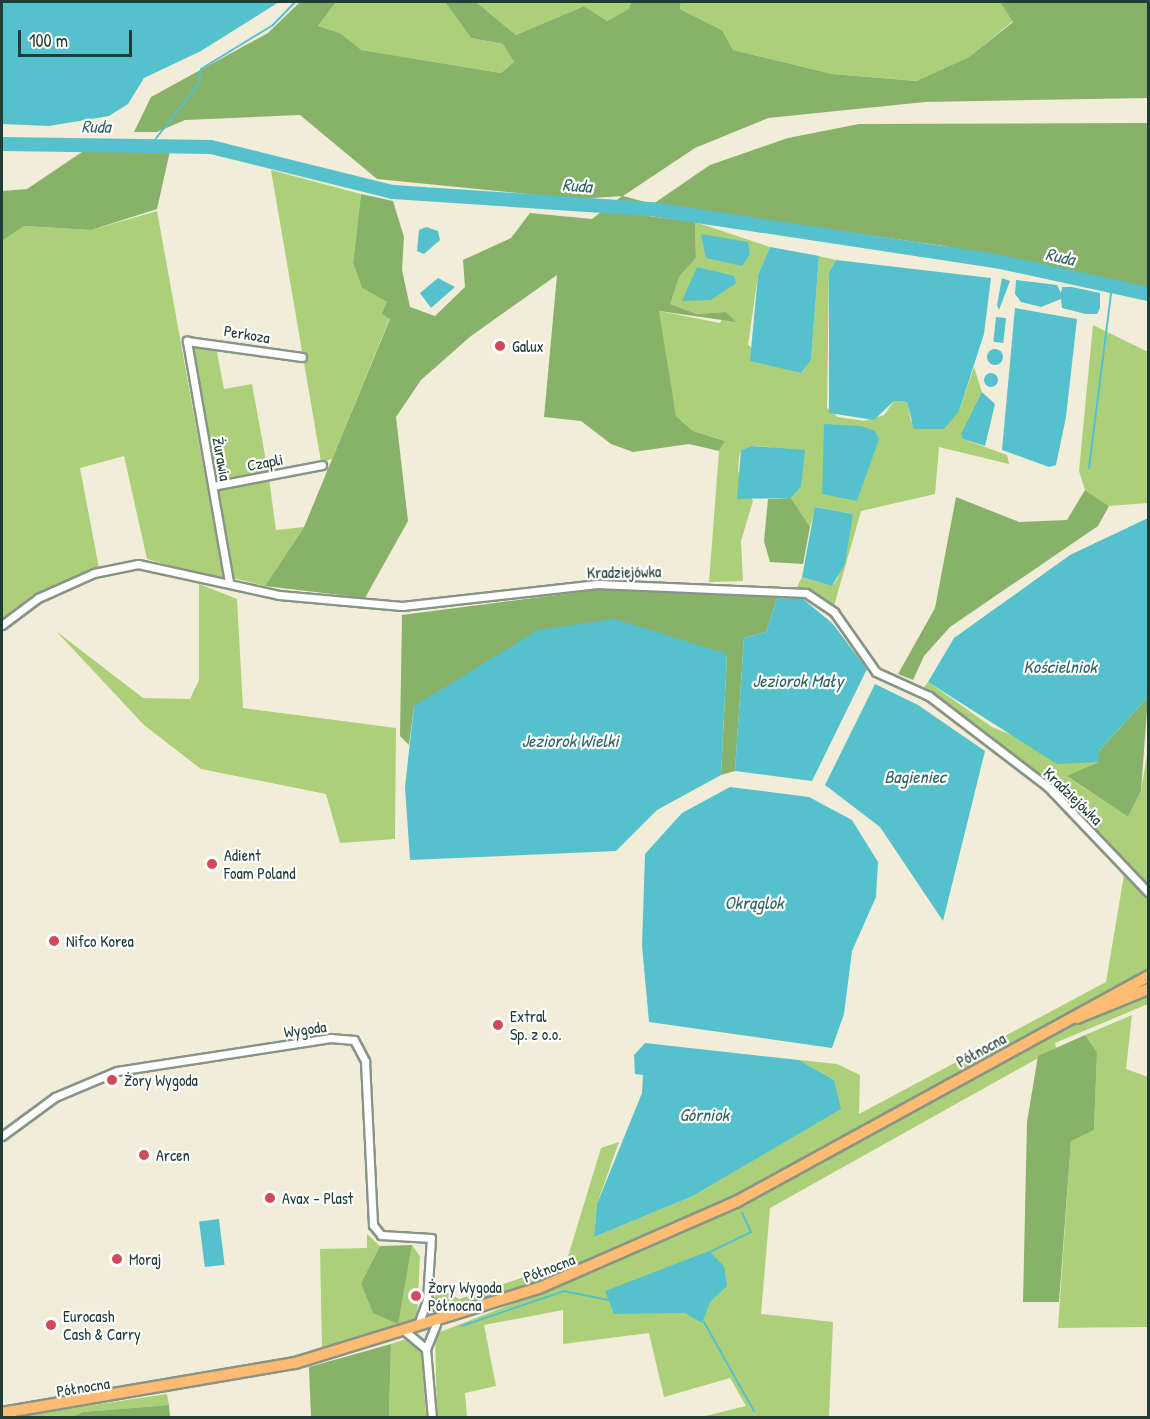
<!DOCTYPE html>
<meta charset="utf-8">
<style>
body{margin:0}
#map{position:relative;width:1150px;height:1419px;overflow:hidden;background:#f2edd9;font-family:"Patrick Hand",sans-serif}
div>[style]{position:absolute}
.green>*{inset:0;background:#abd079}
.forest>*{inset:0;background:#88b269}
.water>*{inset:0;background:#54c1cc;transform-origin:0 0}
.round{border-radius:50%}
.stream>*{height:2px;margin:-1px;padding:0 1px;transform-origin:1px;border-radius:1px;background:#54c1cc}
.river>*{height:14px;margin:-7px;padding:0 7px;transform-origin:7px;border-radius:7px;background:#54c1cc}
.roads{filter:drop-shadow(2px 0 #889586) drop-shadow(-2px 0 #889586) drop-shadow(0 2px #889586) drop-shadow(0 -2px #889586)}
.street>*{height:7px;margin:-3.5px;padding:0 3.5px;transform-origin:3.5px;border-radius:3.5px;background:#fff}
.primary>*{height:10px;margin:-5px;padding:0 5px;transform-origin:5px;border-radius:5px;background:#febb71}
.dots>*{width:16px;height:16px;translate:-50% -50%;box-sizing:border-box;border:3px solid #fff;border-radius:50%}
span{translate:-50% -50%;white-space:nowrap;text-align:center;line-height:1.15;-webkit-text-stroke:4.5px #fff;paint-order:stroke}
.street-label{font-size:16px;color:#1f3d34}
.poi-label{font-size:16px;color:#1f3d34}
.left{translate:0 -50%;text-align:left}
.water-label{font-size:18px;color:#2f6562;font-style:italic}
.frame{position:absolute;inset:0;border:3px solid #1f3d34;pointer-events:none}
.scale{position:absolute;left:18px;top:30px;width:114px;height:27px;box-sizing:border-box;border:3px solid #1f3d34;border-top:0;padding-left:8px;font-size:18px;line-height:21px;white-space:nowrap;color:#1f3d34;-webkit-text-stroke:4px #fff;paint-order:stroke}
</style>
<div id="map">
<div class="green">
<i style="clip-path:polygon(336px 2px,445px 2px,471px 38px,503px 44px,514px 62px,501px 73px,360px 50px,340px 33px,318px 26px)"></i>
<i style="clip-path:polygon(476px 2px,631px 2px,630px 9px,607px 21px,584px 6px,516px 35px)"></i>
<i style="clip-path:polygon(681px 2px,1000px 2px,1013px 21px,969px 57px,918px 81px,832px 74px,733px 50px,722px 30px,680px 9px)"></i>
<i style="clip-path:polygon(271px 170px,361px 194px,353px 263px,362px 288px,387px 302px,390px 318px,332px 459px,321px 462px)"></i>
<i style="clip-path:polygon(157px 211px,224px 581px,147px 559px,124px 456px,80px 468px,99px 568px,31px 596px,2px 619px,2px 241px,24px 226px,91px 230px)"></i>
<i style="clip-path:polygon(695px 222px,770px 247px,758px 275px,748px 345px,782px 368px,801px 373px,811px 360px,819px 256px,836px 260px,829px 272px,827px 408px,838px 417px,864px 421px,884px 415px,894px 401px,907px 402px,911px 421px,959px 411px,974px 367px,982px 392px,963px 439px,1007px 455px,1009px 464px,939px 447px,935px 494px,861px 511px,834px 606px,797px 587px,802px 577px,832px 586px,838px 578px,853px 514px,816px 507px,810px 527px,791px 498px,801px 487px,771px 447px,752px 446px,741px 450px,739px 458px,738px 471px,753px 501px,741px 541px,743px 581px,709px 582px,719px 451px,725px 441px,693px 431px,676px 416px,660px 334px,659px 311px,720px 323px,726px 312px,697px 314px,669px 304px,679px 277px,696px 258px)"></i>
<i style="clip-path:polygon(1093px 325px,1148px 352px,1148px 503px,1109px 506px,1085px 490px,1079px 471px)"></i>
<i style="clip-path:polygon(193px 341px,216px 347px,224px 389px,252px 384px,268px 472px,215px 481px)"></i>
<i style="clip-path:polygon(269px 479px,276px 530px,304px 527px,265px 586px,233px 578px,218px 490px)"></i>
<i style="clip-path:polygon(199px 584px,237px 599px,243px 708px,396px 728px,395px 839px,340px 843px,326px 794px,201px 769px,144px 725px,56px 631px,143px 698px,190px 699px,199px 680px)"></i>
<i style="clip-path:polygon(928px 682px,992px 727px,1071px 760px,1099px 762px,1068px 777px,1128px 817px,1141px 791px,1148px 749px,1148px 884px,1006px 750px,922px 690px)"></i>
<i style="clip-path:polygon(1124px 875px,1148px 899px,1148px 970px,738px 1197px,566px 1272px,454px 1309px,434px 1299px,437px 1287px,459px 1299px,566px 1263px,601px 1148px,619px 1142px,597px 1204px,594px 1237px,693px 1196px,840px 1109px,834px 1080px,799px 1060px,837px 1064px,860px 1075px,859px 1114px,1106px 982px)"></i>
<i style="clip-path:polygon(1148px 994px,1148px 1004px,1055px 1043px,1056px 1048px,770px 1208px,761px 1314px,833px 1322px,829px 1416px,701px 1417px,746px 1406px,730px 1378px,664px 1397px,649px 1333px,563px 1344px,563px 1310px,484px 1325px,496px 1386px,465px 1393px,467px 1417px,437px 1417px,435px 1334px,596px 1271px,760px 1197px,1068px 1024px)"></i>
<i style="clip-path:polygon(1132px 1015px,1126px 1069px,1148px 1077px,1148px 1327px,1058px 1328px,1071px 1140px,1094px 1130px,1097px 1052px,1085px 1035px)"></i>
<i style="clip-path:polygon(367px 1234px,380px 1246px,361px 1283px,397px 1324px,412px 1245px,420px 1256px,417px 1317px,403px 1327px,322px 1349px,320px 1249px,367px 1248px)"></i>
<i style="clip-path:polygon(406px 1339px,422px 1354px,426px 1417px,389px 1418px,391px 1344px)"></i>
<i style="clip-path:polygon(167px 1394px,169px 1405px,83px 1412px,72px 1417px,6px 1418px)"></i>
</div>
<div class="forest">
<i style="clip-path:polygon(300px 2px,336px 2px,318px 26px,340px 33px,361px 50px,501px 73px,514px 62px,503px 44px,471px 38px,445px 2px,476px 2px,516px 35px,584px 6px,607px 21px,629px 9px,631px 2px,681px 2px,680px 9px,722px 30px,733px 50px,832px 74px,917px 81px,969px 57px,1013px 22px,1000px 2px,1148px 2px,1148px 98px,925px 102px,768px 118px,695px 148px,623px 196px,653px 204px,710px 165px,788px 138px,859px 124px,1148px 123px,1148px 290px,944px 246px,653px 204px,633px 214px,695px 222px,696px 258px,679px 277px,670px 304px,697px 314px,726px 312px,736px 322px,659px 311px,676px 416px,693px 431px,725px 441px,719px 451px,689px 444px,633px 452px,611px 444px,581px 421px,544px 417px,557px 275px,471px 336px,421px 380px,396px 417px,408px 521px,365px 598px,265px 586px,304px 527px,390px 319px,382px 314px,387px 302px,362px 288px,353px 263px,361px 194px,393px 201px,404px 237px,402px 270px,410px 307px,435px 316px,465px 287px,463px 260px,511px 238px,530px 213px,592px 219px,622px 196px,577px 199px,377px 179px,300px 115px,185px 120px,157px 132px,134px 132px,151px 97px,268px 33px)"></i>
<i style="clip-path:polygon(85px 150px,170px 151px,157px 209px,91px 230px,24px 226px,2px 241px,2px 191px,27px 189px)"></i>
<i style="clip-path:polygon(1085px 490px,1109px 506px,1098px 526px,950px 627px,924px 656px,913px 680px,898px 674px,935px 608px,956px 497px,1019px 522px,1067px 520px)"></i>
<i style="clip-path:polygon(791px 498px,810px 527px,803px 564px,770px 562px,764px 541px,768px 499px)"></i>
<i style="clip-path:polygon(612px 588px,803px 599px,777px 598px,766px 632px,744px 638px,735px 771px,721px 775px,727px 654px,414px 706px,409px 745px,400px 736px,402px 615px)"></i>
<i style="clip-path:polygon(1148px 697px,1141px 791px,1128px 817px,1067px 776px,1099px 762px,1099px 751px)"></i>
<i style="clip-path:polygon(1085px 1035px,1097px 1052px,1094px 1130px,1071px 1141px,1059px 1302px,1023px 1302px,1027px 1122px,1038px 1056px)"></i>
<i style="clip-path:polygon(412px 1245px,398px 1324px,373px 1313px,361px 1283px,380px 1246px)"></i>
<i style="clip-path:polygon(391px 1344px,389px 1417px,311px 1417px,309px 1367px)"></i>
<i style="clip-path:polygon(169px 1405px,170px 1417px,72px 1417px,83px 1412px)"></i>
</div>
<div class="water">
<i style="clip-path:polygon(2px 2px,279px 2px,201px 51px,144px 78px,128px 104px,109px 116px,49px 126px,2px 124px)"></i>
<i style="clip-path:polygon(426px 227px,438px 231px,440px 240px,424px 254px,417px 251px,419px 230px)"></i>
<i style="clip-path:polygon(701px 234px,748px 242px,750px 254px,742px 266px,706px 258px)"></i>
<i style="clip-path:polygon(770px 247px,819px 256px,811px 360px,801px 373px,750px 361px,758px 275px)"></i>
<i style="clip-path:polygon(836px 260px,991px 278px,984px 334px,959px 411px,944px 429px,914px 429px,907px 402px,894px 401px,874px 420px,829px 413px,829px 272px)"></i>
<i style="clip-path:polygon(697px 267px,734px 276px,736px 283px,711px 300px,682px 301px)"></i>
<i style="clip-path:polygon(438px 278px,455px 287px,431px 308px,420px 293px)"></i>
<i style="clip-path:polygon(1002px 278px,1010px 281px,999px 310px,997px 305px)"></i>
<i style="clip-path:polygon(1016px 280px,1057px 285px,1061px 293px,1062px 287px,1072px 287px,1100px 293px,1100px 308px,1097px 314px,1086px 314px,1062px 308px,1061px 299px,1041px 307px,1021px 302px,1015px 294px)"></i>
<i style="clip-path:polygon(1015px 308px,1077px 319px,1066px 417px,1056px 465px,1049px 467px,1002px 450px)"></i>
<i style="left:996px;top:317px;width:10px;height:25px;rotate:6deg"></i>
<i class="round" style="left:987px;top:349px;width:16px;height:16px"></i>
<i class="round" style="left:984px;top:373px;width:14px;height:14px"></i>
<i style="clip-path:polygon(982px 392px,995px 404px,985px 446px,963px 439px,961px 434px)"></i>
<i style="clip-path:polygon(824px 424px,861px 426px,875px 431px,879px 439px,857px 501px,822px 494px)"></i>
<i style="clip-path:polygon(752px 446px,805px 450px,801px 487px,791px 498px,737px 499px,741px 450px)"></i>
<i style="clip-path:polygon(815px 507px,853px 514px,845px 564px,832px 586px,802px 577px)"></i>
<i style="clip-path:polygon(1148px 518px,1148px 697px,1099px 751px,1099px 762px,1057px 764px,928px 682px,954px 638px,1070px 555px)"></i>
<i style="clip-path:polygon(777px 598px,803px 599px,832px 623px,867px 669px,812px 781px,735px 771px,744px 638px,766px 632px)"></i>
<i style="clip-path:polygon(615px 619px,727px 654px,721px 775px,657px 810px,616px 851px,410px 860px,405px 787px,414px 706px,538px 630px)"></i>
<i style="clip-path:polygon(875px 684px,918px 705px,985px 751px,943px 921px,880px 827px,825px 785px)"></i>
<i style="clip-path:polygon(730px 787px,809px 797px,852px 820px,878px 862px,876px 897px,852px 951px,844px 1014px,832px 1048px,649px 1022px,642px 946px,645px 854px,682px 813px)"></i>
<i style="clip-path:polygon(645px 1043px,799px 1060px,834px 1080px,841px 1109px,693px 1196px,594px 1237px,597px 1204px,642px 1093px,643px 1075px,635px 1074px,634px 1055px)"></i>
<i style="left:219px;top:1219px;width:46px;height:20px;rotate:83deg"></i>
<i style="clip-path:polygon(709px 1251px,724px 1266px,727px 1286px,710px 1302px,702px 1323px,685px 1313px,614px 1314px,605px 1291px)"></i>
</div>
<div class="stream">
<i style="left:150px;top:146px;width:78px;rotate:-51.8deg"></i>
<i style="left:198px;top:85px;width:16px;rotate:-79deg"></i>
<i style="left:201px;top:69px;width:84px;rotate:-31.4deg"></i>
<i style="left:273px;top:25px;width:32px;rotate:-46deg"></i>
<i style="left:1089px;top:468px;width:183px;rotate:-82.8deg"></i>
<i style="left:710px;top:1252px;width:46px;rotate:-26deg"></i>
<i style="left:751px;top:1232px;width:21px;rotate:-115deg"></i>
<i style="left:704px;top:1322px;width:102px;rotate:60.7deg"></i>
<i style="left:462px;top:1326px;width:108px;rotate:-18.9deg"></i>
<i style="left:564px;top:1291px;width:45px;rotate:11.6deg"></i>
</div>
<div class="river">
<i style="left:2px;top:144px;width:209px;rotate:0.8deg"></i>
<i style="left:211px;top:147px;width:187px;rotate:13.9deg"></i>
<i style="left:393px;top:192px;width:259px;rotate:3.8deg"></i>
<i style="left:651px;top:209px;width:353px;rotate:8.6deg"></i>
<i style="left:1000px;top:262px;width:151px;rotate:12.2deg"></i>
</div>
<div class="roads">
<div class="street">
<i style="left:213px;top:486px;width:111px;rotate:-10.9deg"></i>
<i style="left:229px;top:582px;width:245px;rotate:-99.9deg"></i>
<i style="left:187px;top:341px;width:116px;rotate:7.9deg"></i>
<i style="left:2px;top:625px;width:45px;rotate:-36.9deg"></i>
<i style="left:38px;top:598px;width:61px;rotate:-24.1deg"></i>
<i style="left:94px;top:573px;width:45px;rotate:-11.6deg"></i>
<i style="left:138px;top:564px;width:144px;rotate:12.4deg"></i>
<i style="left:279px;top:595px;width:123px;rotate:5.1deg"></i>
<i style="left:402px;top:606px;width:197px;rotate:-6.4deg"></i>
<i style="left:598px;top:584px;width:208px;rotate:2.5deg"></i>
<i style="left:806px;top:593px;width:34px;rotate:34deg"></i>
<i style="left:834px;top:612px;width:73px;rotate:55deg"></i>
<i style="left:876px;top:672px;width:58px;rotate:24.4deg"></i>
<i style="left:929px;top:696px;width:150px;rotate:37.4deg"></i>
<i style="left:1048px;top:787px;width:145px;rotate:46.4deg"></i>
<i style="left:2px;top:1136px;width:66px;rotate:-36.3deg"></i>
<i style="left:55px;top:1097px;width:67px;rotate:-22.8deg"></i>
<i style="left:117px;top:1071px;width:216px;rotate:-8.8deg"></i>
<i style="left:330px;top:1038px;width:24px;rotate:5deg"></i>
<i style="left:354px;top:1040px;width:24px;rotate:62deg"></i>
<i style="left:365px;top:1061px;width:164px;rotate:87.2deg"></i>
<i style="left:373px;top:1225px;width:13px;rotate:51deg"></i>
<i style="left:381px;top:1235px;width:50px;rotate:3.4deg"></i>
<i style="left:431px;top:1238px;width:62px;rotate:93.7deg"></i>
<i style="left:427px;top:1300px;width:27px;rotate:110deg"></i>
<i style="left:427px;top:1300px;width:27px;rotate:34deg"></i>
<i style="left:406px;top:1332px;width:26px;rotate:40deg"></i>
<i style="left:432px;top:1418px;width:69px;rotate:-95deg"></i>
<i style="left:426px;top:1349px;width:27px;rotate:-68deg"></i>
</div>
<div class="primary">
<i style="left:1077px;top:1018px;width:77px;rotate:-22.2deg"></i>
<i style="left:2px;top:1413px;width:297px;rotate:-9.7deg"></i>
<i style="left:295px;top:1363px;width:255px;rotate:-17.1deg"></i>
<i style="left:539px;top:1288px;width:215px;rotate:-23.6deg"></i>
<i style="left:736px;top:1202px;width:470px;rotate:-28.7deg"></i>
</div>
</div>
<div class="dots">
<i style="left:500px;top:346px;background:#d1495b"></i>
<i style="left:212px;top:864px;background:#d1495b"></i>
<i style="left:54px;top:941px;background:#d1495b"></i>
<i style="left:498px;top:1025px;background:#d1495b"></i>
<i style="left:112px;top:1080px;background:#d1495b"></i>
<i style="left:144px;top:1155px;background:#d1495b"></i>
<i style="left:270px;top:1198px;background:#d1495b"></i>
<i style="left:117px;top:1259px;background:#d1495b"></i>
<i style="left:416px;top:1296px;background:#d1495b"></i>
<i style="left:51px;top:1325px;background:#d1495b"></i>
</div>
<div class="street-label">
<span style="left:247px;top:334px;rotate:9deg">Perkoza</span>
<span style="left:222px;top:459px;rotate:80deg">Żurawia</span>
<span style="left:265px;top:462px;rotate:-11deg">Czapli</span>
<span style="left:624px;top:572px;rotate:-1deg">Kradziejówka</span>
<span style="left:1073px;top:796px;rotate:44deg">Kradziejówka</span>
<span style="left:305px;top:1029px;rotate:-8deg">Wygoda</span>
<span style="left:981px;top:1050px;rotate:-29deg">Północna</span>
<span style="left:549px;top:1268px;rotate:-21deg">Północna</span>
<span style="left:83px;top:1387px;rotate:-9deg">Północna</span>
</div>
<div class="poi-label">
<span class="left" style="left:512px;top:346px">Galux</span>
<span class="left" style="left:224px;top:864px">Adient<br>Foam Poland</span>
<span class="left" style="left:66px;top:941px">Nifco Korea</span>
<span class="left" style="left:510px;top:1025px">Extral<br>Sp. z o.o.</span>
<span class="left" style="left:124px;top:1080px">Żory Wygoda</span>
<span class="left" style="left:156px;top:1155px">Arcen</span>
<span class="left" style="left:282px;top:1198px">Avax - Plast</span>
<span class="left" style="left:129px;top:1259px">Moraj</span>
<span class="left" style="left:428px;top:1296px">Żory Wygoda<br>Północna</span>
<span class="left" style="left:63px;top:1325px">Eurocash<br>Cash &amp; Carry</span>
</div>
<div class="water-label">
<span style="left:96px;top:127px;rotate:1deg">Ruda</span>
<span style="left:577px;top:186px;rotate:4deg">Ruda</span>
<span style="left:1060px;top:257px;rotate:12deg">Ruda</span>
<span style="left:1060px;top:667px">Kościelniok</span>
<span style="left:798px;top:681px">Jeziorok Mały</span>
<span style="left:570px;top:741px">Jeziorok Wielki</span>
<span style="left:915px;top:777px">Bagieniec</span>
<span style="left:754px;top:903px">Okrąglok</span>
<span style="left:704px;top:1115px">Górniok</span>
</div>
<div class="frame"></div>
<div class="scale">100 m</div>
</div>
